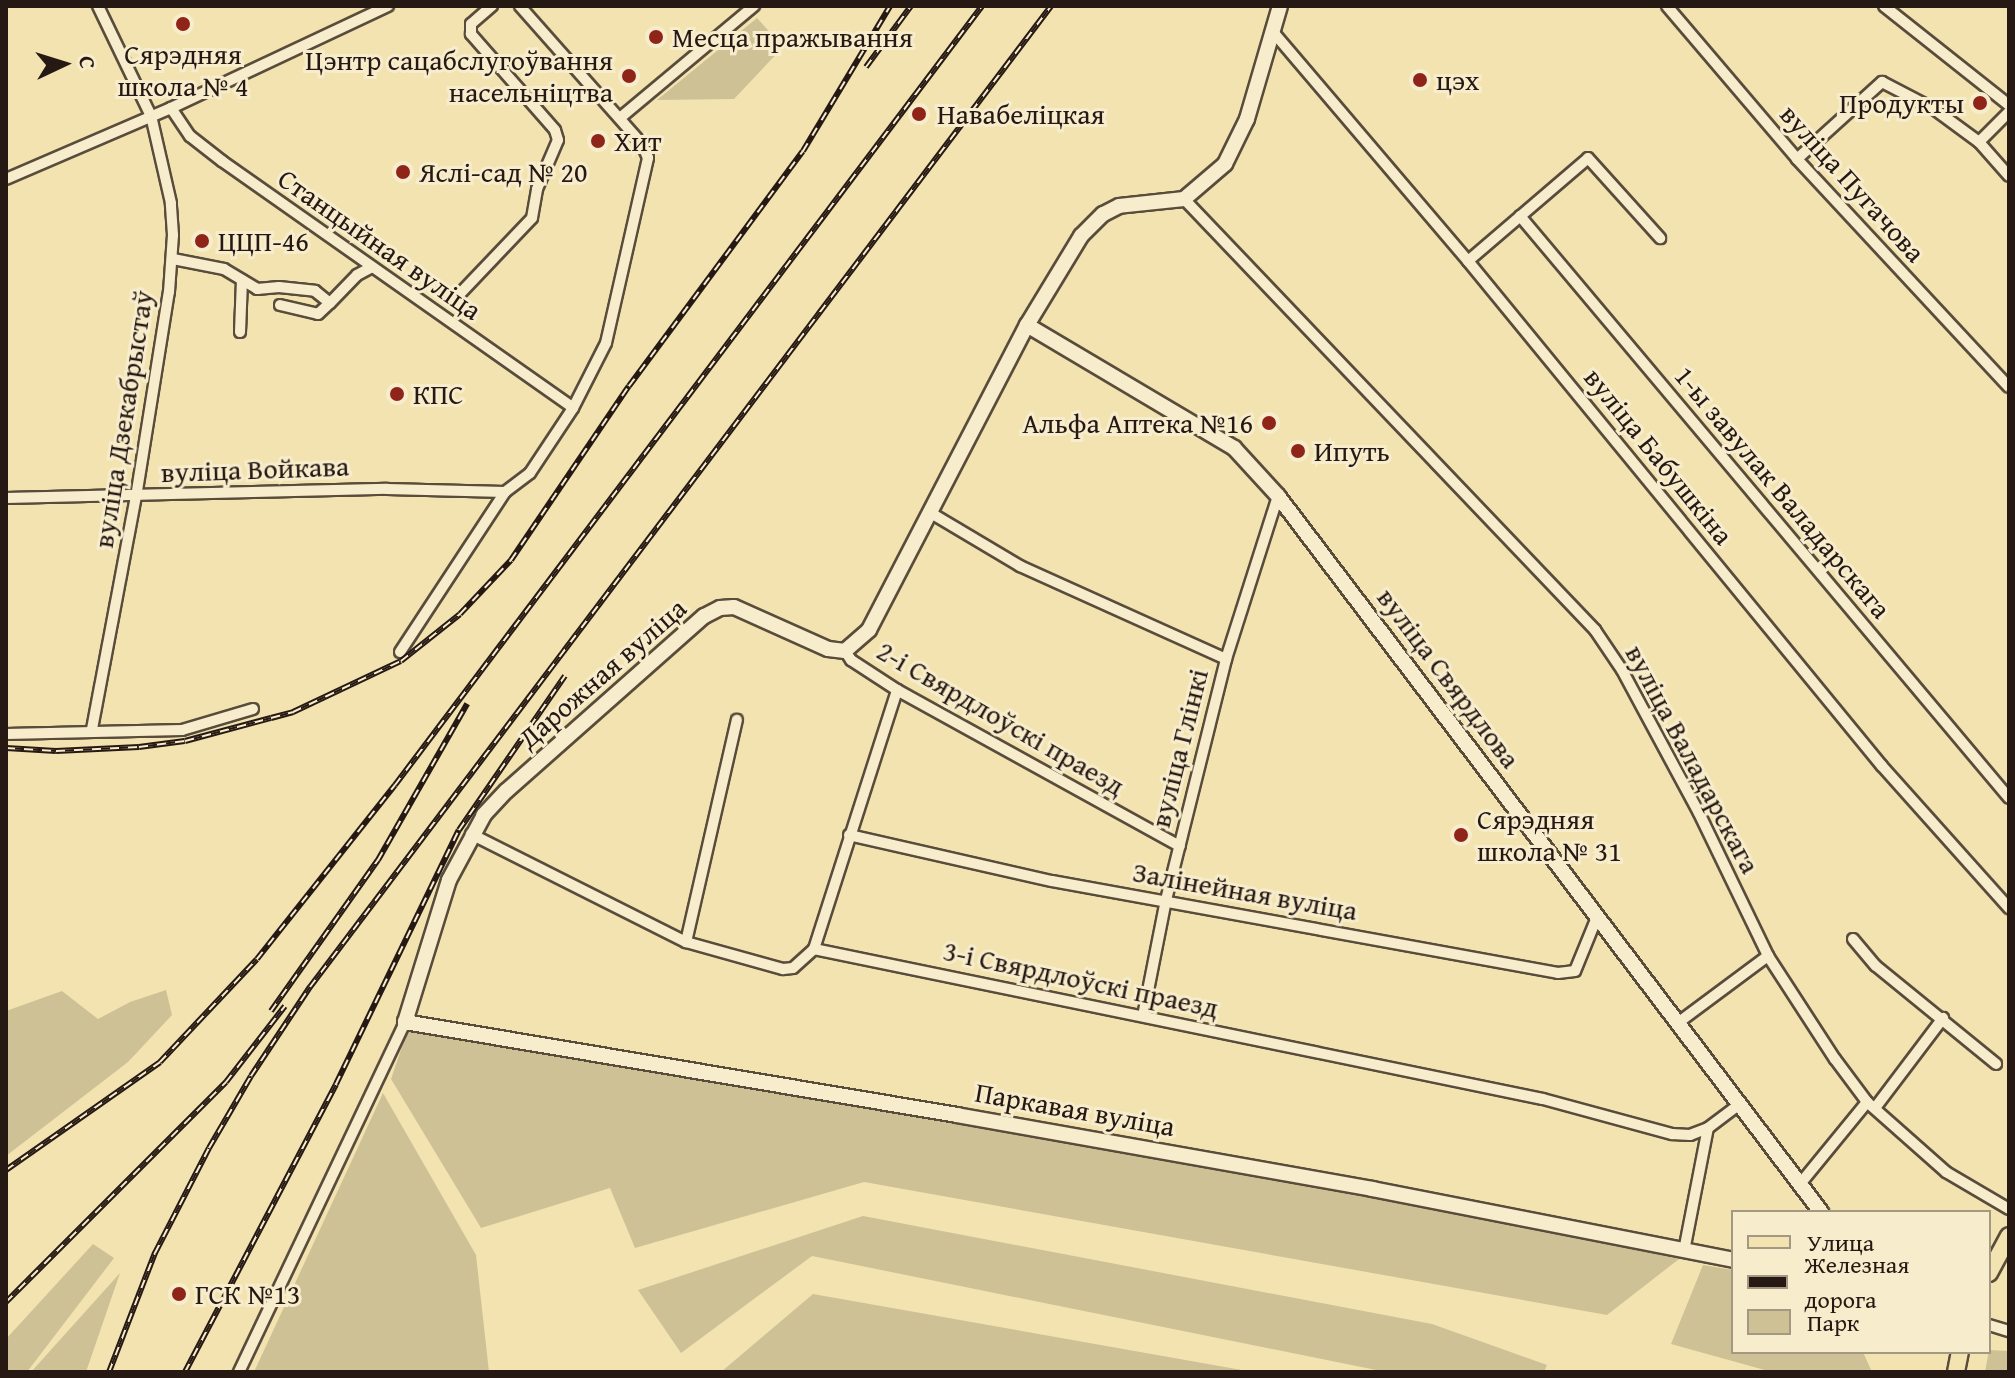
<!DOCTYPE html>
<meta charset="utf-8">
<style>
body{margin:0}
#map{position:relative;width:2015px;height:1378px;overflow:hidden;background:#f2e3b1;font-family:"Gentium Book Plus",serif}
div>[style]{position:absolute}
.green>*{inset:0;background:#cfc196}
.roads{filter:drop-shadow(2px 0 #594c3b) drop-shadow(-2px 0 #594c3b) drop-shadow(0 2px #594c3b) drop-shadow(0 -2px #594c3b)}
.street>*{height:10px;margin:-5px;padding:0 5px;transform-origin:5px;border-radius:5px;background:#f7edcc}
.secondary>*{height:14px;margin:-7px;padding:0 7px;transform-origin:7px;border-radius:7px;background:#f7edcc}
.primary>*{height:16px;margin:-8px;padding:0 8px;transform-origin:8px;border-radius:8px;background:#f2e3b1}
.rail>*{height:6px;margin-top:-3px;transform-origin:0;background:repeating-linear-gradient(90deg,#f7edcc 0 9px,#261914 0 18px);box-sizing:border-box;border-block:2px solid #261914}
.dots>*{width:22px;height:22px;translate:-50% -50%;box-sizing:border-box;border:4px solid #f7edcc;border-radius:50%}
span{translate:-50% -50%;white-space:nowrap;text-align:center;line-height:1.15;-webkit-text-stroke:6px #f7edcc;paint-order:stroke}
.poi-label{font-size:28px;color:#261914}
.left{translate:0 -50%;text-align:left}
.right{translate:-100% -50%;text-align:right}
.street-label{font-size:28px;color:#261914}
.frame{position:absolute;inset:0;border:8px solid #261914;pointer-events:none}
.legend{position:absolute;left:1731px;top:1210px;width:260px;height:144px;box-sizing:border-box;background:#f7edcc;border:2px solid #a39882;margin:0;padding:10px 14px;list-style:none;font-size:24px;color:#261914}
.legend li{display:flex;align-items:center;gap:16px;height:40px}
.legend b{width:40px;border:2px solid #a39882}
.north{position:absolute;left:24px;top:24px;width:80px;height:80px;-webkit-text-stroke:6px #f7edcc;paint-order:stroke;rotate:86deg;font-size:22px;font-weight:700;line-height:32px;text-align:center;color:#261914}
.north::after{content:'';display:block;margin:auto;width:28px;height:36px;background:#261914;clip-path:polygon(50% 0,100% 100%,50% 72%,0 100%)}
</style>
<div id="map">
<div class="green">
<i style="clip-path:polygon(757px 18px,783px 47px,734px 99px,657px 100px)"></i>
<i style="clip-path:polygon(166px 990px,172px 1015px,128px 1062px,6px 1156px,6px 1011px,62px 991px,98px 1019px,130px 1002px)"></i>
<i style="clip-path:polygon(408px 1029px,1038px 1135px,1526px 1225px,1679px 1259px,1607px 1315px,864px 1182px,635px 1248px,610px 1188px,481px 1228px,391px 1079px)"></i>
<i style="clip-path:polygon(383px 1093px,476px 1255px,489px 1372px,254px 1372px)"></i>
<i style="clip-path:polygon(863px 1216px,1432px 1324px,1547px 1365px,1544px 1372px,1386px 1372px,812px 1256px,681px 1353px,638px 1290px)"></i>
<i style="clip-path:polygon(93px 1244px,114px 1258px,27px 1372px,6px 1372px,6px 1339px)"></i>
<i style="clip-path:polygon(1703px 1265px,1733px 1270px,1733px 1352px,1863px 1352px,1872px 1372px,1772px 1372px,1671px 1344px)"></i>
<i style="clip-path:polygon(120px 1273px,86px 1372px,31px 1372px)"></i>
<i style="clip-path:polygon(813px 1294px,1253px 1372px,721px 1372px)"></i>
<i style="clip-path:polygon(1989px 1350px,2009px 1351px,2009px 1372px,1985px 1372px)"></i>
</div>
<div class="roads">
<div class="street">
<i style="left:1667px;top:6px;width:201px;rotate:49.6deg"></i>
<i style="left:1797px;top:159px;width:311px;rotate:47.1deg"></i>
<i style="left:1884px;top:6px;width:159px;rotate:38.4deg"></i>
<i style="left:1274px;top:33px;width:299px;rotate:49.6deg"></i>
<i style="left:1468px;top:261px;width:653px;rotate:50.66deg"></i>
<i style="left:1882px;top:766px;width:191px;rotate:48.2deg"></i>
<i style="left:171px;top:108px;width:34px;rotate:56deg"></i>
<i style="left:190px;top:136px;width:41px;rotate:38deg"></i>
<i style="left:222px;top:161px;width:429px;rotate:35.1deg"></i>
<i style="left:620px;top:118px;width:175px;rotate:-39.9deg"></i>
<i style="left:1979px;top:142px;width:42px;rotate:-45deg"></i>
<i style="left:1797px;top:159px;width:115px;rotate:-42.2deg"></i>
<i style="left:1882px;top:82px;width:59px;rotate:27.4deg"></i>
<i style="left:1934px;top:109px;width:56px;rotate:36.3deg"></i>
<i style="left:1979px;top:142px;width:45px;rotate:48.6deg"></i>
<i style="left:6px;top:179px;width:180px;rotate:-23.3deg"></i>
<i style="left:171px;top:108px;width:240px;rotate:-25.2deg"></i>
<i style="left:1184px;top:199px;width:596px;rotate:46.36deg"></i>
<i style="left:1595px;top:630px;width:48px;rotate:56deg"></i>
<i style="left:1622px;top:670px;width:162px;rotate:61.7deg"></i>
<i style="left:1699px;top:813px;width:159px;rotate:64.2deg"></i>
<i style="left:1768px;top:956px;width:123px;rotate:57deg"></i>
<i style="left:1835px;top:1059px;width:54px;rotate:53.3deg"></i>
<i style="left:1867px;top:1102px;width:106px;rotate:41.5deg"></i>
<i style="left:1946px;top:1172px;width:73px;rotate:30.4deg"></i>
<i style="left:1520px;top:216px;width:760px;rotate:49.96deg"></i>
<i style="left:173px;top:259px;width:52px;rotate:11.1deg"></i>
<i style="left:224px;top:269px;width:39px;rotate:31deg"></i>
<i style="left:257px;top:289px;width:22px;rotate:-5deg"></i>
<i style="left:279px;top:287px;width:36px;rotate:6deg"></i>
<i style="left:315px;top:291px;width:19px;rotate:39deg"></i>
<i style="left:330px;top:303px;width:39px;rotate:-46deg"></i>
<i style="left:357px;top:275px;width:17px;rotate:-28deg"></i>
<i style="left:1468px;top:261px;width:158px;rotate:-40.6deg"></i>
<i style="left:1588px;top:158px;width:108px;rotate:48deg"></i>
<i style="left:454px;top:300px;width:113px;rotate:-46.4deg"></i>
<i style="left:532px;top:218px;width:29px;rotate:-80deg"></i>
<i style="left:537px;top:189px;width:53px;rotate:-66.8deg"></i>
<i style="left:558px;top:140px;width:10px;rotate:-107deg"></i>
<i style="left:555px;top:130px;width:128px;rotate:-131.2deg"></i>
<i style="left:471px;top:34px;width:10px;rotate:-90deg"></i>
<i style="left:471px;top:24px;width:28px;rotate:-41deg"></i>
<i style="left:280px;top:305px;width:39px;rotate:13deg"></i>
<i style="left:318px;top:314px;width:16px;rotate:-43deg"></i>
<i style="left:240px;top:332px;width:52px;rotate:-87.8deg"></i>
<i style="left:6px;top:498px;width:381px;rotate:-1.4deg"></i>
<i style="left:387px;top:489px;width:118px;rotate:1.5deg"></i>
<i style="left:931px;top:513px;width:104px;rotate:30.8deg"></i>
<i style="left:1020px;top:566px;width:226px;rotate:24.3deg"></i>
<i style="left:845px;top:651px;width:11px;rotate:56deg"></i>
<i style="left:851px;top:660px;width:55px;rotate:33.1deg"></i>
<i style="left:897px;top:690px;width:323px;rotate:28.9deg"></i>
<i style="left:400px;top:652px;width:191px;rotate:-56.7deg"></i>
<i style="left:505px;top:492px;width:31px;rotate:-37deg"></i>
<i style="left:530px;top:473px;width:78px;rotate:-56.5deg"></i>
<i style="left:573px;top:408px;width:73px;rotate:-63.1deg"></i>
<i style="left:606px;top:343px;width:190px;rotate:-77.2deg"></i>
<i style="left:648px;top:158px;width:15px;rotate:-113deg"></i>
<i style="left:642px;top:144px;width:184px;rotate:-131.5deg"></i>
<i style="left:92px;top:729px;width:236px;rotate:-79.3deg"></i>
<i style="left:136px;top:497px;width:208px;rotate:-80.9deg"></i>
<i style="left:169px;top:292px;width:57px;rotate:-86deg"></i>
<i style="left:173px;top:235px;width:32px;rotate:-94deg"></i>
<i style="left:171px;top:203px;width:89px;rotate:-102.9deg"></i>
<i style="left:151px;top:116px;width:122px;rotate:-115.7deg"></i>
<i style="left:6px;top:734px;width:176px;rotate:-1.3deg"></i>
<i style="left:182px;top:730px;width:74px;rotate:-16.5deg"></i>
<i style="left:471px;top:834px;width:241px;rotate:26.7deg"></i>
<i style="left:686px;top:942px;width:101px;rotate:15.6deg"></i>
<i style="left:783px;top:969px;width:10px;rotate:-6deg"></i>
<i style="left:793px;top:968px;width:28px;rotate:-42deg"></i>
<i style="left:814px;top:949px;width:744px;rotate:11.63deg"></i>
<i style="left:1543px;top:1099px;width:134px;rotate:15.2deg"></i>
<i style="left:1672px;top:1134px;width:18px;rotate:3deg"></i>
<i style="left:1690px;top:1135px;width:19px;rotate:-21deg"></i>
<i style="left:849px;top:835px;width:208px;rotate:12.8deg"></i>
<i style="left:1052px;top:881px;width:514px;rotate:10.3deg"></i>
<i style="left:1558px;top:973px;width:17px;rotate:-7deg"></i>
<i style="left:1575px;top:971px;width:58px;rotate:-67.8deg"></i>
<i style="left:1853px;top:939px;width:35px;rotate:50deg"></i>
<i style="left:1876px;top:966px;width:155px;rotate:39.2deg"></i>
<i style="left:686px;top:942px;width:228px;rotate:-77.1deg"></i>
<i style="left:814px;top:949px;width:272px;rotate:-72.2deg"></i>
<i style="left:1143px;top:1016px;width:118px;rotate:-78.8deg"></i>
<i style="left:1166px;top:900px;width:248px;rotate:-76deg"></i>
<i style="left:1226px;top:659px;width:171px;rotate:-72.3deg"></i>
<i style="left:1679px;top:1022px;width:111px;rotate:-36.6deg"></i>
<i style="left:1875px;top:1108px;width:113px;rotate:-52.9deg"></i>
<i style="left:1800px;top:1184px;width:106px;rotate:-50.7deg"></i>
<i style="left:1684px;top:1251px;width:125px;rotate:-79deg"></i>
<i style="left:1708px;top:1128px;width:38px;rotate:-37deg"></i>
<i style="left:1989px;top:1325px;width:21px;rotate:17deg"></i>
<i style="left:239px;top:1372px;width:387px;rotate:-64.6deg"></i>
</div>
<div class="secondary">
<i style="left:1280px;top:6px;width:118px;rotate:106.3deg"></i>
<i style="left:1247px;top:119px;width:50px;rotate:116.1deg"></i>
<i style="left:1225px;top:164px;width:54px;rotate:139.5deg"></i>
<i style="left:1184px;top:199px;width:65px;rotate:173.9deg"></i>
<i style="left:1119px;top:206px;width:18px;rotate:153deg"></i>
<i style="left:1103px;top:214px;width:31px;rotate:135deg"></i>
<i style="left:1081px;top:236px;width:104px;rotate:121.2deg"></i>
<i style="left:1027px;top:325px;width:343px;rotate:117.4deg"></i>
<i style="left:869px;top:630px;width:32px;rotate:139deg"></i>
<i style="left:845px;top:651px;width:17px;rotate:-173deg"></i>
<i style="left:828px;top:649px;width:103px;rotate:-155.9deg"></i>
<i style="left:734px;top:607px;width:14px;rotate:176deg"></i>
<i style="left:720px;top:608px;width:18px;rotate:153deg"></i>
<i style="left:704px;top:616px;width:264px;rotate:138.5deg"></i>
<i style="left:506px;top:791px;width:33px;rotate:133deg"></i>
<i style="left:484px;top:815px;width:74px;rotate:118.3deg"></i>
<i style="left:449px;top:880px;width:149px;rotate:107.2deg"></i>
<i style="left:405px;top:1022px;width:560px;rotate:9.56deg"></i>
<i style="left:957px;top:1115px;width:422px;rotate:10.1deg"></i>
<i style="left:1372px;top:1189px;width:368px;rotate:11.1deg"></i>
<i style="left:1027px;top:325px;width:241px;rotate:30.7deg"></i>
<i style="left:1234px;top:448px;width:65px;rotate:47.5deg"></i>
<i style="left:1278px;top:496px;width:899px;rotate:52.82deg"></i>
</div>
<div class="primary">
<i style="left:1989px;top:1273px;width:42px;rotate:-61.6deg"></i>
<i style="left:1956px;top:1372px;width:20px;rotate:-79deg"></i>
</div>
</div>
<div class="rail">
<i style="left:866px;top:67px;width:76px;rotate:-53.6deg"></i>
<i style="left:6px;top:748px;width:50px;rotate:3.4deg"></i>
<i style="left:56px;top:751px;width:83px;rotate:-2.8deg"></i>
<i style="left:139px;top:747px;width:46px;rotate:-7.4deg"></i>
<i style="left:185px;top:741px;width:89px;rotate:-15deg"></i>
<i style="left:271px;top:718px;width:23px;rotate:-15deg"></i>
<i style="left:293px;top:712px;width:119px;rotate:-25.3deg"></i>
<i style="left:401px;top:661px;width:75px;rotate:-38.5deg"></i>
<i style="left:460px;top:614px;width:74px;rotate:-46.6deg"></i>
<i style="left:511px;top:560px;width:210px;rotate:-55.9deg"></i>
<i style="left:629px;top:386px;width:292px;rotate:-53.5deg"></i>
<i style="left:803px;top:151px;width:169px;rotate:-59deg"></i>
<i style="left:271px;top:1011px;width:185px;rotate:-54.7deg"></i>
<i style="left:378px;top:860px;width:180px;rotate:-60.3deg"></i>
<i style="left:6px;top:1170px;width:188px;rotate:-35deg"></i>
<i style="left:160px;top:1062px;width:141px;rotate:-46.7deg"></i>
<i style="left:257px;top:959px;width:222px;rotate:-51.6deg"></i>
<i style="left:395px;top:785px;width:975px;rotate:-53deg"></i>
<i style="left:6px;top:1302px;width:311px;rotate:-45deg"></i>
<i style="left:226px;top:1082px;width:96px;rotate:-52.2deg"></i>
<i style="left:109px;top:1372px;width:128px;rotate:-68.9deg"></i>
<i style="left:155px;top:1253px;width:118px;rotate:-62.8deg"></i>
<i style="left:209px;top:1148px;width:83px;rotate:-59.7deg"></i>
<i style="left:251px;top:1076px;width:107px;rotate:-56.5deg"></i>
<i style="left:310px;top:987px;width:1229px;rotate:-52.93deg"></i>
<i style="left:185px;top:1372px;width:325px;rotate:-62.3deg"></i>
<i style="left:336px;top:1084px;width:282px;rotate:-64.2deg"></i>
<i style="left:459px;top:830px;width:187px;rotate:-55.5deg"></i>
</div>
<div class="dots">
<i style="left:183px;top:24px;background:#8f2418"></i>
<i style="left:656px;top:37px;background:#8f2418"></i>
<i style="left:629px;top:76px;background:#8f2418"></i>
<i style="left:1420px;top:80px;background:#8f2418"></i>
<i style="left:1980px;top:103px;background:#8f2418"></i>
<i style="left:919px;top:114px;background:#8f2418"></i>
<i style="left:598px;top:141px;background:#8f2418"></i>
<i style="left:403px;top:172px;background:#8f2418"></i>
<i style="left:202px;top:241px;background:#8f2418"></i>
<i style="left:397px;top:394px;background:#8f2418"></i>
<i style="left:1269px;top:423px;background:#8f2418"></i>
<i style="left:1298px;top:451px;background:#8f2418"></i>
<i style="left:1461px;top:835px;background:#8f2418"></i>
<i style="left:179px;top:1294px;background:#8f2418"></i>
</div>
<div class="poi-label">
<span class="left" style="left:672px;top:37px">Месца пражывання</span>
<span style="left:183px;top:70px">Сярэдняя<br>школа № 4</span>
<span class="right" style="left:613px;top:76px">Цэнтр сацабслугоўвання<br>насельніцтва</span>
<span class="left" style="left:1436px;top:80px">цэх</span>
<span class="right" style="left:1964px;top:103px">Продукты</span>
<span class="left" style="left:937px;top:114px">Навабеліцкая</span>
<span class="left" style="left:614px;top:141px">Хит</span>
<span class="left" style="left:419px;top:172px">Яслі-сад № 20</span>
<span class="left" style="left:218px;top:241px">ЦЦП-46</span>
<span class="left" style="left:413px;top:394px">КПС</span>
<span class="right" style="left:1253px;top:423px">Альфа Аптека №16</span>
<span class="left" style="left:1314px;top:451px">Ипуть</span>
<span class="left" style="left:1477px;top:835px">Сярэдняя<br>школа № 31</span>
<span class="left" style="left:195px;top:1294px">ГСК №13</span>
</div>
<div class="street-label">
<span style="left:1853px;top:183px;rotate:48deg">вуліца Пугачова</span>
<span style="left:380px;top:244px;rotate:35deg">Станцыйная вуліца</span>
<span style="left:123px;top:419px;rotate:-81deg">вуліца Дзекабрыстаў</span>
<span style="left:1659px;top:456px;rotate:51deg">вуліца Бабушкіна</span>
<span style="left:255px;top:469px;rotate:-2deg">вуліца Войкава</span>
<span style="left:1783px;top:492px;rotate:50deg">1-ы завулак Валадарскага</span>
<span style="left:602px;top:673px;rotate:-41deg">Дарожная вуліца</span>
<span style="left:1449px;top:678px;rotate:53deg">вуліца Свярдлова</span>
<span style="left:1001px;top:718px;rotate:30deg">2-і Свярдлоўскі праезд</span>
<span style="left:1179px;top:748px;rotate:-76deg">вуліца Глінкі</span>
<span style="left:1693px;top:759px;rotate:62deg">вуліца Валадарскага</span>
<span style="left:1245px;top:891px;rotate:10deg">Залінейная вуліца</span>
<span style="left:1081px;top:979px;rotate:12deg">3-і Свярдлоўскі праезд</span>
<span style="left:1075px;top:1109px;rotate:10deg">Паркавая вуліца</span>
</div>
<div class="frame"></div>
<ul class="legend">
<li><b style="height:10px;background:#f2e3b1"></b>Улица</li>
<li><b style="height:10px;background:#261914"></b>Железная дорога</li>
<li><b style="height:22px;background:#cfc196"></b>Парк</li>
</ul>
<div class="north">С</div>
</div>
